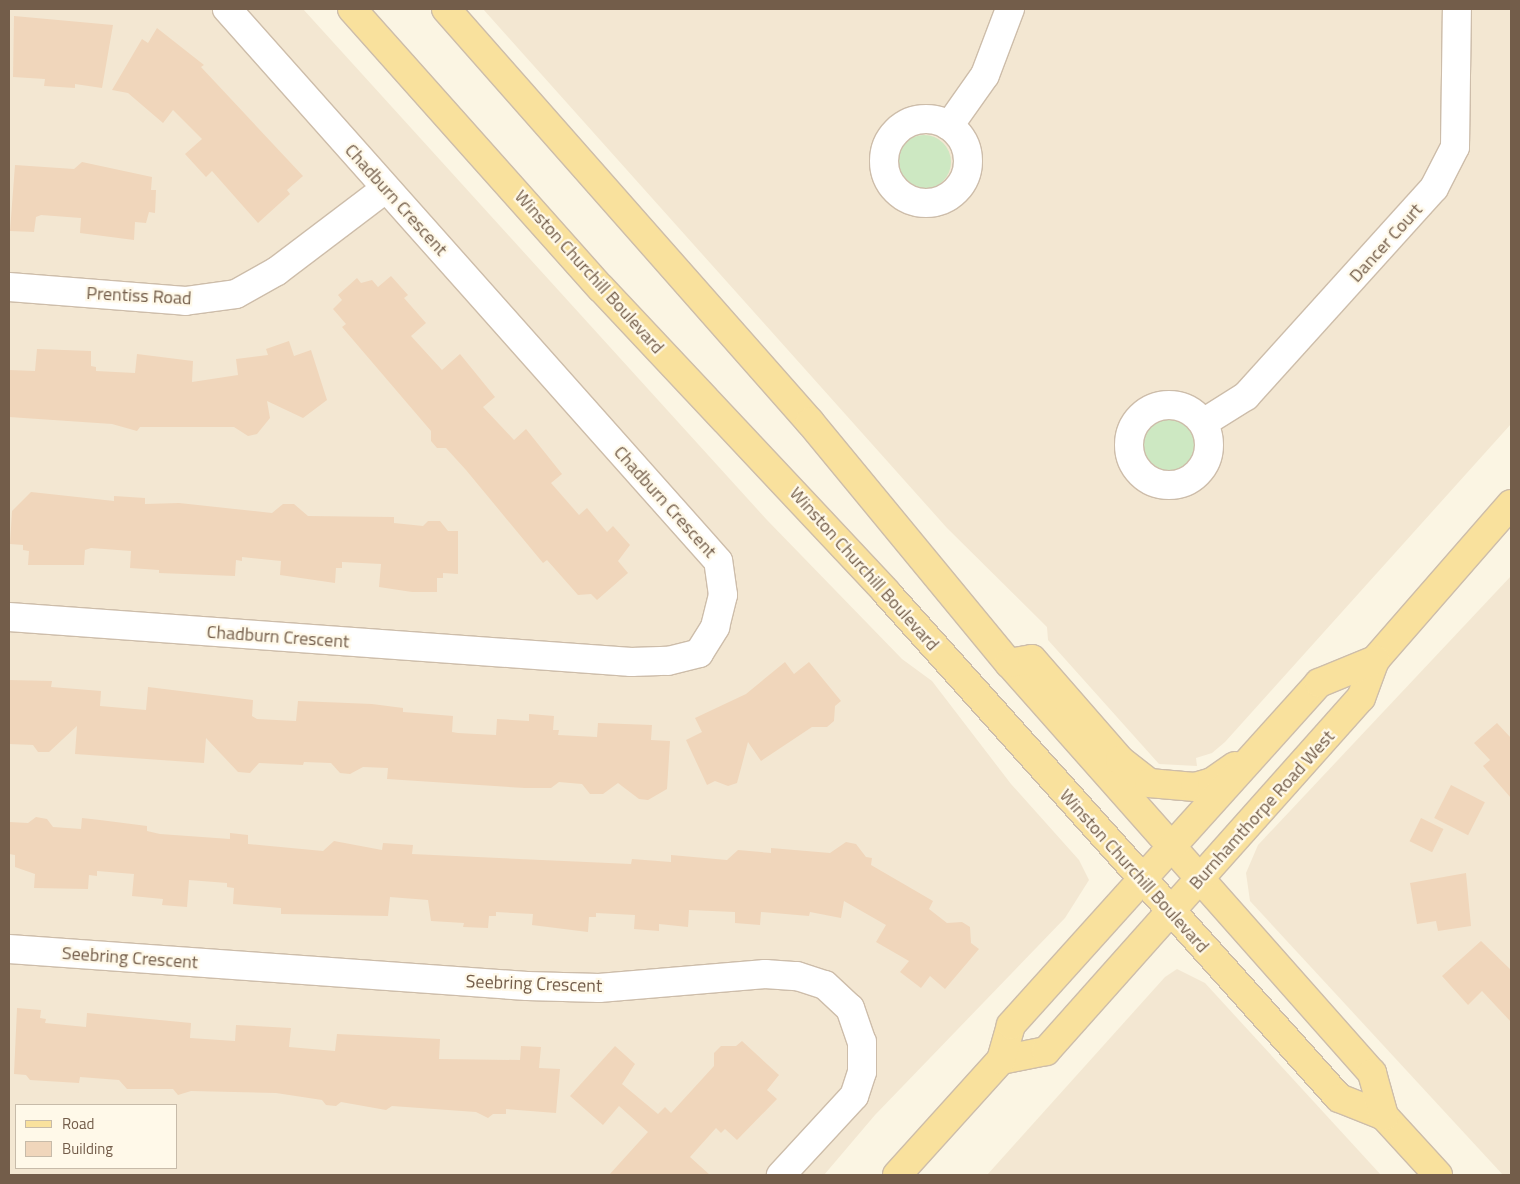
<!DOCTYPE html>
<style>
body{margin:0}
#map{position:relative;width:1520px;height:1184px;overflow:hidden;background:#fbf5e3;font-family:"Titillium Web",sans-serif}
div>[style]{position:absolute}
.residential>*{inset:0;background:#f3e7d2}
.green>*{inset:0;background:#cde8c2}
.round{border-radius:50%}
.building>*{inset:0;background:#f0d6bb;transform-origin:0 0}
.roads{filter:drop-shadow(1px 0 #cdbdaa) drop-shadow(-1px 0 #cdbdaa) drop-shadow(0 1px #cdbdaa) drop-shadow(0 -1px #cdbdaa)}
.minor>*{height:28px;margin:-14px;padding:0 14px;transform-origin:14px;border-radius:14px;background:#fff}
.minor>.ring{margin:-14px;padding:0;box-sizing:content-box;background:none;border:28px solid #fff;border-radius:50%}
.major>*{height:28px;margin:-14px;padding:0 14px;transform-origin:14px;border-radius:14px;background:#f9e19d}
span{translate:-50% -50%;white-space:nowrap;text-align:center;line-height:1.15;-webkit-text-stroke:4.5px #fff9e9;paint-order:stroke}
.street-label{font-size:18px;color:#735d4a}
.frame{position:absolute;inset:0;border:10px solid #735d4a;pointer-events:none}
.legend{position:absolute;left:15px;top:1104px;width:162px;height:65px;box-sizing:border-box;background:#fff9e9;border:1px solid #c7bba9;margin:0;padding:6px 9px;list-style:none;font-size:15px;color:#735d4a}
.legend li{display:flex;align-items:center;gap:10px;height:25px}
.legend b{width:25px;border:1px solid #c7bba9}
</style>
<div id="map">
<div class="residential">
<i style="clip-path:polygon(evenodd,9px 9px,303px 9px,767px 520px,902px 659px,932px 681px,1011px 784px,1079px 860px,1089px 880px,1065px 918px,875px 1115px,824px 1175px,9px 1175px,9px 9px,16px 1105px,176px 1105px,176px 1168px,16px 1168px,16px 1105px)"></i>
<i style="clip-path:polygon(483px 9px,1511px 9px,1511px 424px,1225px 742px,1212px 753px,1196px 758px,1197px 766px,1159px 764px,1048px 640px,1047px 627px,947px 528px)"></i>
<i style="clip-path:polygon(1511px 576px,1511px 1175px,1503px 1175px,1250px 901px,1246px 873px,1258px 845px)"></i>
<i style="clip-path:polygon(1177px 969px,1205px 983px,1381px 1175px,987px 1175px,1165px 977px)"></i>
</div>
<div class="green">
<i class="round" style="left:897px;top:135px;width:54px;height:54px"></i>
<i class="round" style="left:1142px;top:418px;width:54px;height:54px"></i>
</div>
<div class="building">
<i style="clip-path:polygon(14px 16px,113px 25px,102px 88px,75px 84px,75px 88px,44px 86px,45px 79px,13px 77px)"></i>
<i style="clip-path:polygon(157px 28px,204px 65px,201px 67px,303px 176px,287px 190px,290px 194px,258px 223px,212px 171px,206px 177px,185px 154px,202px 139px,173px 110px,163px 123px,128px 93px,112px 90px,142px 39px,148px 43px)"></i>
<i style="clip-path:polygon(82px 162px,152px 177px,151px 190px,156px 190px,155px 213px,149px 212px,146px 223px,135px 222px,134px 240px,80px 233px,81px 218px,41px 215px,36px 217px,34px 232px,10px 231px,15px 165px,74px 169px)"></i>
<i style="clip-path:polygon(391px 276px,408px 295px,404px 298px,426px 323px,411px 336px,442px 370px,460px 354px,495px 397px,483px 407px,514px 440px,526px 429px,562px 474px,551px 483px,579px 515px,587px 508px,607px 532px,613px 526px,630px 545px,618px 561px,628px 573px,597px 600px,591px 594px,578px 595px,547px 560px,543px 563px,466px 470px,446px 448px,437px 448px,431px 441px,431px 431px,342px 327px,346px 324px,333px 309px,342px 300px,338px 295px,357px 278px,361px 283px,372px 280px,378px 287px)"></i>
<i style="clip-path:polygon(289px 341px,294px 356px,311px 350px,327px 400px,303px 418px,267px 401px,270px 418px,257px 434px,248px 436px,234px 427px,140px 427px,137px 431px,112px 424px,9px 417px,9px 370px,35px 371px,37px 349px,91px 351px,91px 366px,96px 367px,96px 371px,135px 373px,137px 354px,193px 361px,192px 382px,238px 375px,236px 359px,268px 355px,266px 349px)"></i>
<i style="clip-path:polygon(31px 492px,114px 501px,114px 496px,145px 498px,145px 504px,179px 503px,272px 513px,283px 504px,294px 504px,308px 516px,394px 517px,394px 523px,423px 526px,428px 521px,440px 521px,448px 531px,458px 531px,458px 574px,443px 573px,443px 578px,437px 578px,437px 592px,412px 592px,379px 587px,381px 564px,342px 562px,342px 568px,336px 568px,335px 583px,280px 575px,281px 561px,242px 557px,242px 561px,236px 560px,235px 576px,159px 573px,159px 570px,130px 568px,131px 551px,91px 548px,85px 550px,84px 565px,28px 565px,29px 551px,23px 550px,23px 545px,10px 544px,12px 511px)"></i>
<i style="clip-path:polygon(785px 662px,794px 674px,809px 662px,841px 701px,835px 706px,834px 721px,827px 727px,812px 727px,761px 761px,748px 742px,737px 783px,728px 786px,715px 781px,707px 785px,686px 740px,702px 732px,695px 718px,746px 694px)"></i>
<i style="clip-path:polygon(9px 680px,52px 681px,51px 687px,101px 691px,100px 706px,146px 710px,148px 687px,253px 700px,252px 716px,257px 719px,296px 721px,298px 701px,372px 704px,403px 708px,403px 712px,453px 716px,452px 732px,458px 733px,496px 735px,497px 719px,529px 721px,529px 714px,554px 716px,553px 730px,559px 730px,558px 735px,597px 737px,598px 723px,652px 725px,651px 740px,670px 741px,667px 789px,648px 800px,639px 799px,618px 783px,603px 794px,590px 794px,582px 784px,559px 782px,551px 788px,525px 788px,387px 779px,388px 768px,363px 767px,350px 774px,340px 773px,331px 763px,304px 762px,303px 765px,259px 763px,250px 773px,238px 772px,206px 738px,204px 763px,75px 754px,77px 726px,49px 752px,38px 752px,33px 745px,9px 744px)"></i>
<i style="clip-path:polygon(1497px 723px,1511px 738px,1511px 798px,1483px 766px,1490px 760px,1474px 743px)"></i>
<i style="left:1451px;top:785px;width:38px;height:37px;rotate:27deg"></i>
<i style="clip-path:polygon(36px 817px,47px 819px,53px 827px,81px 829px,82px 818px,100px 820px,147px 826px,147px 831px,160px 834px,230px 839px,230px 833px,248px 835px,248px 844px,323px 851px,334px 841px,382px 850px,383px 843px,413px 845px,412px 854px,631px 864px,632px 859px,671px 862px,671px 855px,727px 860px,738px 850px,771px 853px,771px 848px,830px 853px,846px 842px,856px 844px,866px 857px,872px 858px,871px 865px,933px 901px,929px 909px,947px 923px,962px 922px,970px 927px,971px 943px,979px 949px,945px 989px,930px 976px,921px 988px,900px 972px,909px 961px,876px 942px,886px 925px,844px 901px,841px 918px,810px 912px,809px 916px,761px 912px,760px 925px,735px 923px,735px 912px,689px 910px,688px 927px,659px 924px,659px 931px,634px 929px,635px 915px,596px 913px,596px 917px,589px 917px,588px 932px,532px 925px,533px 914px,496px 912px,496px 916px,489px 916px,488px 928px,463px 927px,464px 923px,431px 921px,428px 900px,390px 897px,388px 916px,281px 914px,281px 908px,233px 904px,234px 888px,227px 887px,227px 883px,189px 880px,187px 907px,162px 905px,163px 899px,132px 896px,134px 874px,97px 871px,97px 876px,89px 875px,88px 889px,34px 888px,35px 874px,15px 867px,15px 855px,9px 854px,9px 822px,28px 823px)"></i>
<i style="left:1421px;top:818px;width:25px;height:26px;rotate:26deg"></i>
<i style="clip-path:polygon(1466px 873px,1471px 926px,1438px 931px,1436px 921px,1417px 924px,1410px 883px)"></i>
<i style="clip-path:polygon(1481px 941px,1511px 970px,1511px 1022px,1482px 991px,1468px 1005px,1442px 976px)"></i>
<i style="clip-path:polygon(17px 1008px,41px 1010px,40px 1018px,46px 1019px,45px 1023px,86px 1027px,87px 1013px,191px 1023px,190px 1038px,235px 1041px,236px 1025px,291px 1028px,289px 1047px,335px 1051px,337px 1034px,440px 1039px,439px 1059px,520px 1060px,521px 1046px,541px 1047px,539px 1068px,560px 1069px,556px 1113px,506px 1109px,506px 1114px,493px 1114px,488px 1118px,476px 1112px,392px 1106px,386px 1110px,341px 1102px,336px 1106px,326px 1105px,322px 1100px,276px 1093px,191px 1091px,178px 1095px,173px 1089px,127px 1089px,119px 1080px,80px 1077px,79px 1083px,30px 1080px,26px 1075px,14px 1074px)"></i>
<i style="clip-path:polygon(742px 1041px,779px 1075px,767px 1090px,777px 1099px,737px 1140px,725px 1129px,721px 1133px,716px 1128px,690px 1157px,710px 1175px,609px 1175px,648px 1132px,619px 1106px,603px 1125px,570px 1096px,615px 1046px,635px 1064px,622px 1084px,658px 1114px,665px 1107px,671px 1113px,714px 1066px,714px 1053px,721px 1046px,736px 1046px)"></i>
</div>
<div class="roads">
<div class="minor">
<i class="ring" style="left:884px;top:119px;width:56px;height:56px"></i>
<i style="left:949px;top:126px;width:62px;rotate:-54.8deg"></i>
<i style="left:985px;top:75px;width:71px;rotate:-69.3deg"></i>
<i style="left:9px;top:287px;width:177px;rotate:4.5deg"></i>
<i style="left:185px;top:301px;width:51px;rotate:-7.8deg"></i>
<i style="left:236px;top:294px;width:47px;rotate:-29.3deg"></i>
<i style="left:277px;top:271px;width:136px;rotate:-37.2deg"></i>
<i class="ring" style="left:1129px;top:405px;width:52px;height:52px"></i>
<i style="left:1203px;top:423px;width:51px;rotate:-32.1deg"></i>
<i style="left:1246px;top:396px;width:280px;rotate:-47.9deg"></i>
<i style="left:1434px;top:188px;width:46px;rotate:-62.9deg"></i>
<i style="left:1455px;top:147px;width:138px;rotate:-89.2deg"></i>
<i style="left:9px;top:617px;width:624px;rotate:4.14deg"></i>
<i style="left:631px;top:662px;width:37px;rotate:-2deg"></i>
<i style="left:668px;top:661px;width:32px;rotate:-14deg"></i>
<i style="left:699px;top:653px;width:31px;rotate:-58deg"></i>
<i style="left:715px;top:627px;width:33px;rotate:-76deg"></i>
<i style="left:723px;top:595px;width:34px;rotate:-98deg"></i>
<i style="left:718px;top:561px;width:739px;rotate:-131.65deg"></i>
<i style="left:9px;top:949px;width:519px;rotate:4.09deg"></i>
<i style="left:527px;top:986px;width:72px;rotate:1.6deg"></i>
<i style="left:599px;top:988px;width:167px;rotate:-4.8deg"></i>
<i style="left:765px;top:974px;width:32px;rotate:4deg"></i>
<i style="left:797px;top:976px;width:29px;rotate:18deg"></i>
<i style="left:825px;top:985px;width:34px;rotate:43deg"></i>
<i style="left:850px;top:1008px;width:36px;rotate:71deg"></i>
<i style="left:862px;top:1042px;width:30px;rotate:90deg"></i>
<i style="left:862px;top:1072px;width:25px;rotate:108deg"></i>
<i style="left:854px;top:1096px;width:108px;rotate:132.7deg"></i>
</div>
<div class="major">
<i style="left:352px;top:9px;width:374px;rotate:48.3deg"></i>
<i style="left:601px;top:288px;width:417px;rotate:46.8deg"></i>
<i style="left:886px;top:592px;width:679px;rotate:48.16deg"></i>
<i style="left:1339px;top:1098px;width:48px;rotate:21.8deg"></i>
<i style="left:1384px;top:1116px;width:80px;rotate:47.5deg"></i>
<i style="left:446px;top:9px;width:551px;rotate:48.61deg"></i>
<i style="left:810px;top:422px;width:313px;rotate:50.5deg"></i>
<i style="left:1009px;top:663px;width:548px;rotate:48.48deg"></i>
<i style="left:1372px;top:1073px;width:45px;rotate:74.4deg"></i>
<i style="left:1009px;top:663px;width:23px;rotate:-10deg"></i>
<i style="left:1032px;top:659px;width:134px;rotate:48.9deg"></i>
<i style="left:1120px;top:760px;width:37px;rotate:38deg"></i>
<i style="left:1149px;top:783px;width:46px;rotate:5deg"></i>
<i style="left:1195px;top:787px;width:18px;rotate:-16deg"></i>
<i style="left:1212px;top:782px;width:28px;rotate:-35deg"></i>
<i style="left:1001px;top:1060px;width:46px;rotate:-11.3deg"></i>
<i style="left:1046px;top:1051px;width:473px;rotate:-48.3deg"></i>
<i style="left:1361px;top:698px;width:40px;rotate:-69.8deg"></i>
<i style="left:1375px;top:660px;width:207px;rotate:-48.9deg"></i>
<i style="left:897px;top:1175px;width:155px;rotate:-47.9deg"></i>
<i style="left:1001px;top:1060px;width:36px;rotate:-74deg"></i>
<i style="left:1011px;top:1025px;width:460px;rotate:-48deg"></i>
<i style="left:1319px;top:683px;width:61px;rotate:-22.3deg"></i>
</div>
</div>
<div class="street-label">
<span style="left:396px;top:200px;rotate:48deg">Chadburn Crescent</span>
<span style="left:1386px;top:243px;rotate:-48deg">Dancer Court</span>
<span style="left:589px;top:272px;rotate:48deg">Winston Churchill Boulevard</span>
<span style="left:139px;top:296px;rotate:3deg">Prentiss Road</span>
<span style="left:665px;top:502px;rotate:48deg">Chadburn Crescent</span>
<span style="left:864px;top:569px;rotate:48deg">Winston Churchill Boulevard</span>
<span style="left:278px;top:637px;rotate:4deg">Chadburn Crescent</span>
<span style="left:1262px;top:810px;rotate:-48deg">Burnhamthorpe Road West</span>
<span style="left:1134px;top:871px;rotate:48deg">Winston Churchill Boulevard</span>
<span style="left:130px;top:958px;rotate:4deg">Seebring Crescent</span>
<span style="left:534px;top:984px;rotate:2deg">Seebring Crescent</span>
</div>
<div class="frame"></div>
<ul class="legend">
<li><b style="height:6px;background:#f9e19d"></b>Road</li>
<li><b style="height:14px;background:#f0d6bb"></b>Building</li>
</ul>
</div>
